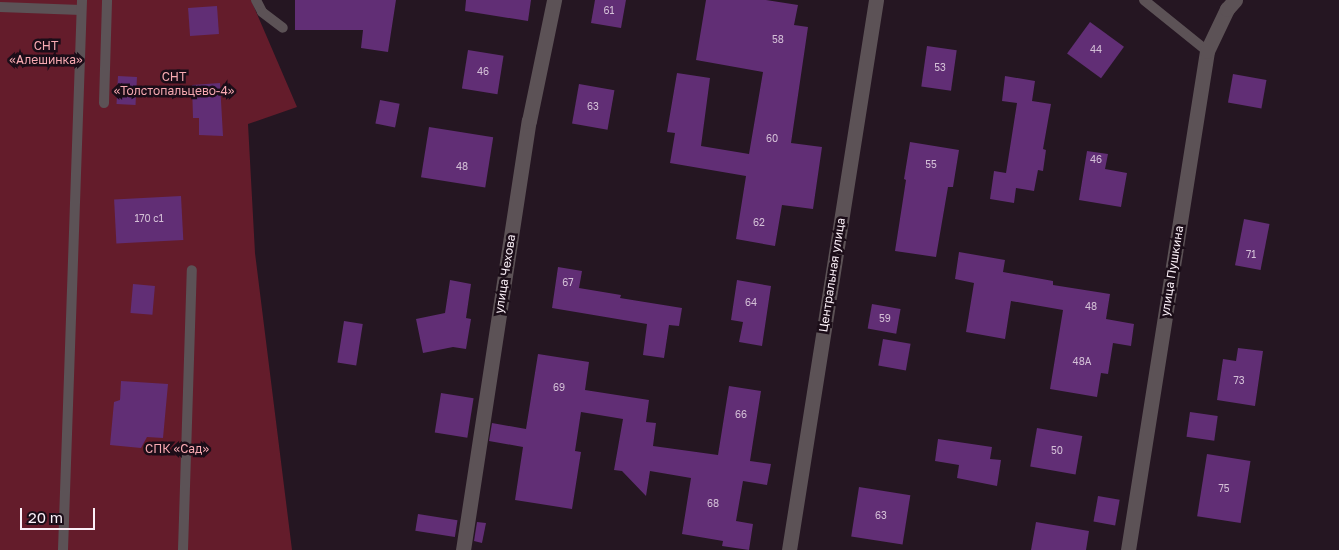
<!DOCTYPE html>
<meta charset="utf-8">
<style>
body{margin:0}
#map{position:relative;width:1339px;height:550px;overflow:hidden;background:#251622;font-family:"Golos Text",sans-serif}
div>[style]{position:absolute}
.green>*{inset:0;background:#641c2b}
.building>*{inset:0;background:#612e75;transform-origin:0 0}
.service>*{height:10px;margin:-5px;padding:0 5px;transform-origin:5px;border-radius:5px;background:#5c5256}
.minor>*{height:15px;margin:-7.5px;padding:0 7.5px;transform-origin:7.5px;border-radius:7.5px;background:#5c5256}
span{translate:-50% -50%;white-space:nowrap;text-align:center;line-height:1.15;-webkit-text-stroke:5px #1b0d18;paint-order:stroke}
.number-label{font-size:10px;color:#d4c0d7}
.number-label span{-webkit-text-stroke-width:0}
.park-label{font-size:12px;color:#f8aab2}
.street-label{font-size:12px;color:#fbf0f8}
.scale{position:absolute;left:20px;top:508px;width:75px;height:22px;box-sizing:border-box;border:2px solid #fbf0f8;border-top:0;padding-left:6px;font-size:15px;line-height:18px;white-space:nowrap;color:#fbf0f8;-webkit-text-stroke:4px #1b0d18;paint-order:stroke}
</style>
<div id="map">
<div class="green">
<i style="clip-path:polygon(0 0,251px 0,297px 107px,248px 124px,255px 253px,292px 550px,0 550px)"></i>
</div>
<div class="building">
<i style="clip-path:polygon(295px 0,396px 0,388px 52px,361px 48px,363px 30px,295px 30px)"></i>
<i style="clip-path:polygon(466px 0,531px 0,528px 21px,465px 11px)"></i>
<i style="clip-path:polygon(595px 0,626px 0,621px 28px,591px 23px)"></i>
<i style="clip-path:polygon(706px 0,766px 0,798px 5px,794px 25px,808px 27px,791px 143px,822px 147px,813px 209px,782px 205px,775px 246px,736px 239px,746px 176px,670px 163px,675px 133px,667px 132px,677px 73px,710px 78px,701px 146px,749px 154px,763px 72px,696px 60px)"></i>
<i style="left:217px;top:6px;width:28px;height:29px;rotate:86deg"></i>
<i style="left:1090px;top:22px;width:42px;height:39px;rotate:36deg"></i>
<i style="left:927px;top:46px;width:30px;height:41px;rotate:8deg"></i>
<i style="left:468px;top:50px;width:36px;height:39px;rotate:9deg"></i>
<i style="left:1233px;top:74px;width:34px;height:29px;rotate:10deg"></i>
<i style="left:118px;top:76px;width:19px;height:28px;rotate:3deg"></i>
<i style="clip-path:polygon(1005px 76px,1035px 81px,1032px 101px,1051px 104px,1043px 149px,1046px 150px,1043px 171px,1038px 170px,1034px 191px,1016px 188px,1014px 203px,990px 199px,994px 171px,1006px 173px,1017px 103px,1002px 101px)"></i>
<i style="clip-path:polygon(220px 83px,223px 136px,199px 135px,199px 118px,193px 118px,192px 85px)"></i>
<i style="left:579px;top:84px;width:36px;height:40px;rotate:10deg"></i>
<i style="left:380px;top:100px;width:20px;height:24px;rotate:11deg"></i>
<i style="left:429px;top:127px;width:65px;height:51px;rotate:9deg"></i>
<i style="clip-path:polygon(910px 142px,959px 150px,953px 187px,948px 187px,936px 257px,895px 251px,906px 180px,904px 179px)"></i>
<i style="clip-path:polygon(1087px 151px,1108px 154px,1105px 169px,1127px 173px,1121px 207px,1079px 200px)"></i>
<i style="left:181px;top:196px;width:44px;height:67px;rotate:87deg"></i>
<i style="left:1244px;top:219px;width:26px;height:47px;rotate:11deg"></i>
<i style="clip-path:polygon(959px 252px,1005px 260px,1003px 272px,1053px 281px,1053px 285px,1110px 294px,1106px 319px,1134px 324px,1131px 346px,1113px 343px,1108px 374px,1101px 373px,1097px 397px,1050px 389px,1063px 310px,1011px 301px,1005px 339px,966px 332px,974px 283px,955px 279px)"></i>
<i style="clip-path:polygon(558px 267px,582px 271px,579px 288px,621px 295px,620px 298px,682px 308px,679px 326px,669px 325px,664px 358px,643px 355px,647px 324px,552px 308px)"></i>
<i style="clip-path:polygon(450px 280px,471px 284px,466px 318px,471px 319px,466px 349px,453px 347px,423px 353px,416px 319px,445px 313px)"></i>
<i style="clip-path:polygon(737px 280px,771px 286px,762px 346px,739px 342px,743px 322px,731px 320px)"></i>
<i style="left:133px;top:284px;width:22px;height:29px;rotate:5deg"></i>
<i style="left:872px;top:304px;width:29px;height:25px;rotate:10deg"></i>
<i style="left:344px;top:321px;width:19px;height:42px;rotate:9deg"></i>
<i style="left:883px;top:339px;width:28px;height:27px;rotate:10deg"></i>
<i style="clip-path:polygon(1238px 348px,1263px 351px,1255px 406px,1217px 400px,1223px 359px,1236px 361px)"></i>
<i style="clip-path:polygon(538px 354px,589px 362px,585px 390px,649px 400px,646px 422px,656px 423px,653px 446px,718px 455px,729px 386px,761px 391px,750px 461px,771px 464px,767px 485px,743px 481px,736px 521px,753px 524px,749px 550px,722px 546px,723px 541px,682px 534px,691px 478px,650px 471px,646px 496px,622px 471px,614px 470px,623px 419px,581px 412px,575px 451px,581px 452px,572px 509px,515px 500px,523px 447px,489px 441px,492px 423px,526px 429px)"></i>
<i style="clip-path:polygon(121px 381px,168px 384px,163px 438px,147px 437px,141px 448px,110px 445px,114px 402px,120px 400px)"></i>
<i style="left:441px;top:393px;width:33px;height:40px;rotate:9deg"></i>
<i style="left:1190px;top:412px;width:28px;height:25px;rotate:8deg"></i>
<i style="left:1037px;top:428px;width:46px;height:39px;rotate:10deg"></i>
<i style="clip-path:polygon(938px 439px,992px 447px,990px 459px,1001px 460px,997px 486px,957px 478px,959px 465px,935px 461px)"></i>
<i style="left:1207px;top:454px;width:44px;height:63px;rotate:9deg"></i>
<i style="left:859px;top:487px;width:52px;height:50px;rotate:9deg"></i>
<i style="left:1098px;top:496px;width:22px;height:26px;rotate:10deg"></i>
<i style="left:418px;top:514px;width:40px;height:17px;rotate:9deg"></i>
<i style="clip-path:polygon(477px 522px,486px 523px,482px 543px,474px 541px)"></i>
<i style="clip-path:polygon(1036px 522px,1089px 531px,1086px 550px,1031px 550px)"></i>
</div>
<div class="service">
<i style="left:256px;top:0;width:13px;rotate:63deg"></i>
<i style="left:262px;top:12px;width:26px;rotate:37deg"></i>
<i style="left:1144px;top:0;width:81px;rotate:39deg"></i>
<i style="left:0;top:7px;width:81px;rotate:2.1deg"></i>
<i style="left:104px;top:103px;width:103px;rotate:-88.3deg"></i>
<i style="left:63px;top:550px;width:550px;rotate:-88.02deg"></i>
<i style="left:183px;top:550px;width:280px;rotate:-88.2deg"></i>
</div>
<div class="minor">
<i style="left:463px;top:550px;width:434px;rotate:-81.3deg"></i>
<i style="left:529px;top:121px;width:124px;rotate:-78.3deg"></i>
<i style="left:789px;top:550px;width:557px;rotate:-81.01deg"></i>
<i style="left:1128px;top:550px;width:505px;rotate:-81deg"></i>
<i style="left:1207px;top:51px;width:47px;rotate:-64.5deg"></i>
<i style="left:1227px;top:9px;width:12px;rotate:-48deg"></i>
</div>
<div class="number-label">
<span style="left:609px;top:11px">61</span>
<span style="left:778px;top:40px">58</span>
<span style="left:1096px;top:50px">44</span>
<span style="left:940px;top:68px">53</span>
<span style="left:483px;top:72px">46</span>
<span style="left:593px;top:107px">63</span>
<span style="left:772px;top:139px">60</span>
<span style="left:1096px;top:160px">46</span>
<span style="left:931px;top:165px">55</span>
<span style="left:462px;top:167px">48</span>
<span style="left:149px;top:219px">170 с1</span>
<span style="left:759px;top:223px">62</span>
<span style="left:1251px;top:255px">71</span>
<span style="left:568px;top:283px">67</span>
<span style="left:751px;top:303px">64</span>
<span style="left:1091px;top:307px">48</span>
<span style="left:885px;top:319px">59</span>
<span style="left:1082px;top:362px">48А</span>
<span style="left:1239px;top:381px">73</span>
<span style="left:559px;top:388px">69</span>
<span style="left:741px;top:415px">66</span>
<span style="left:1057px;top:451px">50</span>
<span style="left:1224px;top:489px">75</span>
<span style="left:713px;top:504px">68</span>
<span style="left:881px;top:516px">63</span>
</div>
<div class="park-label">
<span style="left:46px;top:53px">СНТ<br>«Алешинка»</span>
<span style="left:174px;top:84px">СНТ<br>«Толстопальцево-4»</span>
<span style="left:177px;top:449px">СПК «Сад»</span>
</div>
<div class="street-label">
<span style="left:1172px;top:271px;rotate:-81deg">улица Пушкина</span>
<span style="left:505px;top:274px;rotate:-81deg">улица Чехова</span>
<span style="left:832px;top:275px;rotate:-81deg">Центральная улица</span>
</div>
<div class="scale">20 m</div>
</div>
